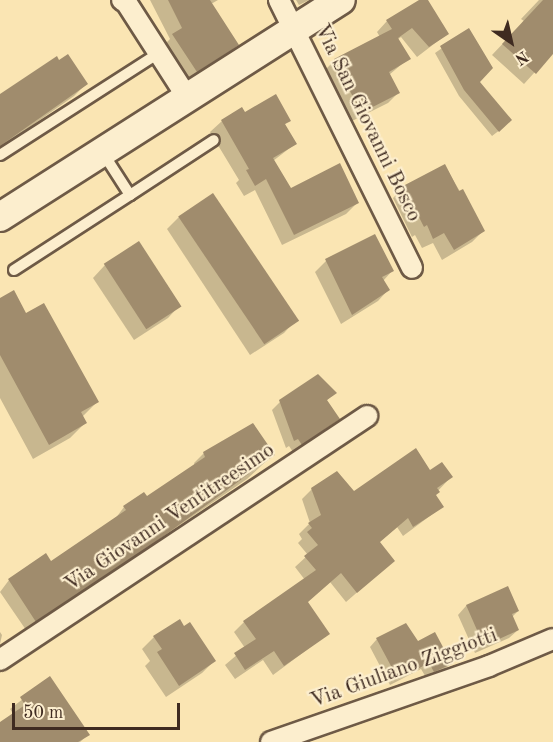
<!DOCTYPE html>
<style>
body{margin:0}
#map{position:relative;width:553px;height:742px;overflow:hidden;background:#fae5b3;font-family:"Old Standard TT",serif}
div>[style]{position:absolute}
.shadow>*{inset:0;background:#0003}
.building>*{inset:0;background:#a08c6d;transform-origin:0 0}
.roads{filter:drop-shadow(2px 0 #6e5a46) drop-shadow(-2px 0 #6e5a46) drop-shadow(0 2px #6e5a46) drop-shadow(0 -2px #6e5a46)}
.lane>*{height:10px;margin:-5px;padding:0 5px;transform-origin:5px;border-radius:5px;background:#fceece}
.street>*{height:20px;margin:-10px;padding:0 10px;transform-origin:10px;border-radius:10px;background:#fceece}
.secondary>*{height:28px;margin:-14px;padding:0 14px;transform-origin:14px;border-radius:14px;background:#fceece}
span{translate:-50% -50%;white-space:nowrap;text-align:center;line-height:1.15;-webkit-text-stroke:4.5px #fceece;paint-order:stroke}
.street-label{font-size:21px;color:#3f2b21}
.north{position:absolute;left:481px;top:12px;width:60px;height:60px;-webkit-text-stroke:4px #fceece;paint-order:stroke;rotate:146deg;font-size:16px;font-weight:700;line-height:24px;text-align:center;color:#3f2b21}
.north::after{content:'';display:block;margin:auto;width:21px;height:27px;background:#3f2b21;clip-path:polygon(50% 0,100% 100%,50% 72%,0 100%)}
.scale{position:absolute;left:12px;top:703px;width:168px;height:27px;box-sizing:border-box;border:3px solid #3f2b21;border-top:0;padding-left:8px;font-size:18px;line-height:21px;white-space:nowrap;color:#3f2b21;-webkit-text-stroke:4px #fceece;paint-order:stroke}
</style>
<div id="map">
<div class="shadow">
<i style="clip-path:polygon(150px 0,218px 0,211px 4px,237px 45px,225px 57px,185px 83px,161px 48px,170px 39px)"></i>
<i style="clip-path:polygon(296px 0,309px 0,299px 5px)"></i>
<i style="clip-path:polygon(422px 0,427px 0,447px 34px,417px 57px,401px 37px,397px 40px,409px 58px,389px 75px,398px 93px,388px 103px,350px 122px,324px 71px,335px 60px,380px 37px,377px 32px,387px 21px)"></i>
<i style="clip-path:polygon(539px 0,553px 0,553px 52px,524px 84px,492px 55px,524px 21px,521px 19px)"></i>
<i style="clip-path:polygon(468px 30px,478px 82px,505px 126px,492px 136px,459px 96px,435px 53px)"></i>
<i style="clip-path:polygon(86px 84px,74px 96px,0 148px,0 96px)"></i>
<i style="clip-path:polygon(241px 109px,244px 114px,289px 120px,284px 125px,295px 144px,273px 161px,290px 190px,357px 203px,346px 214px,282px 245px,255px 190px,244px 196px,236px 183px,239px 180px,210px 132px,222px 121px)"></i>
<i style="clip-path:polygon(445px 166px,483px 231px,472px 242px,442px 260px,433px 243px,422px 248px,415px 235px,412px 237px,393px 198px,404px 187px)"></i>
<i style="clip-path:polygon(179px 217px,296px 320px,284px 333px,250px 355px,167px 229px)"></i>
<i style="clip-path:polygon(375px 236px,392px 271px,383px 281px,388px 290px,378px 301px,341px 324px,315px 272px,326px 261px)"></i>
<i style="clip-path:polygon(139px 243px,180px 305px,168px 318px,134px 340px,93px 278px,105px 265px)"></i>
<i style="clip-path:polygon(0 299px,26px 315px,97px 402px,82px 417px,85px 423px,70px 438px,33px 459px,0 398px)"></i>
<i style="clip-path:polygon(334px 393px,326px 401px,338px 419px,293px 452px,289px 446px,286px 448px,272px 410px,280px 402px)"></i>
<i style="clip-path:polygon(204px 453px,273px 455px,247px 479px,26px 630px,0 592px,9px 580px,46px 555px,51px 563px,115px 519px,124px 507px,146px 498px,195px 466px,194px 463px)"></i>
<i style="clip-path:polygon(430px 472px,451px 477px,434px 495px,442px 507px,403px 536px,397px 527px,378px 543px,393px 561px,346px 602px,330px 582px,307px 602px,328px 634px,273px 675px,263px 660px,235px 679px,225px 665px,245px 648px,234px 632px,244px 622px,305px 580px,295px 567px,308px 555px,298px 543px,302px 539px,299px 534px,310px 523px,302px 499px,312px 489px,353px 493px)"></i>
<i style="clip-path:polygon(508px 588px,518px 611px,512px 617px,518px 630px,509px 638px,475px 653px,458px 615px,466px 606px)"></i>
<i style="clip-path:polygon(0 632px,2px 635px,0 644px)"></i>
<i style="clip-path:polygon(154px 637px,214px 661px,202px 673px,166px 697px,145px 666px,150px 661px,142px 649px)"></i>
<i style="clip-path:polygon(377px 639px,417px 643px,450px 664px,443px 671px,427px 679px,421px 669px,390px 685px,370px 647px)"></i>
<i style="clip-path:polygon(50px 678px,88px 735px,80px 742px,0 742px,0 724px,14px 715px,10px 709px)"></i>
</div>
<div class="building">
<i style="clip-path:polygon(168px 0,210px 0,239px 45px,197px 72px,172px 34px,182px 28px)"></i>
<i style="clip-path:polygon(419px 0,428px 0,449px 34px,429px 47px,412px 28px,398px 38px,411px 59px,389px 72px,400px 93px,361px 113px,334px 59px,392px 29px,386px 20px)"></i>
<i style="clip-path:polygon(543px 0,553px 0,553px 54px,536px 74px,502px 44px)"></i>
<i style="clip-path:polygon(469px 28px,493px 68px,480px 82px,512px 120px,499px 132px,464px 90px,440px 46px)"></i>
<i style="clip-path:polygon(68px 54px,88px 84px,0 146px,0 94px,57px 56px,59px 60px)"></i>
<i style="clip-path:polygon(276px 94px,291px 121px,285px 124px,297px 144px,273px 158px,291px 188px,340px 163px,359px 203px,294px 235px,266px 179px,255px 186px,246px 170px,249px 169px,221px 120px,242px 107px,245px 112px)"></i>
<i style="clip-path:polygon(445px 164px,459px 191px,463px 189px,485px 231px,454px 250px,444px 233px,433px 239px,427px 225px,424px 227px,403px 186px)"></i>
<i style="left:213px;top:193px;width:154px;height:42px;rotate:56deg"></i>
<i style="clip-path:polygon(375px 234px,394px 271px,382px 277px,390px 290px,352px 315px,325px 259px)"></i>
<i style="left:139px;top:241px;width:78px;height:42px;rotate:57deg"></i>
<i style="clip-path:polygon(14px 290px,26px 313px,44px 303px,99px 402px,81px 412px,87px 423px,49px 445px,0 355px,0 298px)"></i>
<i style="clip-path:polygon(318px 374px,337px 393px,327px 400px,340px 419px,302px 445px,298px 439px,294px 441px,279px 400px)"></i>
<i style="clip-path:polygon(253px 423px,275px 455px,150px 546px,36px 622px,8px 579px,46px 553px,51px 561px,126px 510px,123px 506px,144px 492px,147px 496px,205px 457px,203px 452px)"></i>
<i style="clip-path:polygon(416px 448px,430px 470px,442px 462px,453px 477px,437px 488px,440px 492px,436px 495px,444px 507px,413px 527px,408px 518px,380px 542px,395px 561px,357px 593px,341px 573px,308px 602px,330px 634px,284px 666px,274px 651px,245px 670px,234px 653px,256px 639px,243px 621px,316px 570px,304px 556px,318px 545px,307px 532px,312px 528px,308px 523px,321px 515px,311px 488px,337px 471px,354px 491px)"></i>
<i style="clip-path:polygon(508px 586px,519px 611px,512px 614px,519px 630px,484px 646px,466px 605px)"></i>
<i style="clip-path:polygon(180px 619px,184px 626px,190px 622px,216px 661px,179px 686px,157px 652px,162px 649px,153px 636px)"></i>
<i style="clip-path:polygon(406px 623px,418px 641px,435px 632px,452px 664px,434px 672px,429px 663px,398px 679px,376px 638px)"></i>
<i style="clip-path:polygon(50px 676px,90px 735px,78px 742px,0 742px,0 722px,25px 705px,20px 697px)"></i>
</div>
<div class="roads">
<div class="lane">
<i style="left:103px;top:153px;width:50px;rotate:57.3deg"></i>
<i style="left:130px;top:195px;width:100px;rotate:-33.2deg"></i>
<i style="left:0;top:155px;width:189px;rotate:-32.7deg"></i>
<i style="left:14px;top:270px;width:138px;rotate:-32.9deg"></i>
</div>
<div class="street">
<i style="left:122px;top:0;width:4px;rotate:27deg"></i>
<i style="left:126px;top:2px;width:113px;rotate:57.3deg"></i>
<i style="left:279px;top:0;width:299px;rotate:63.6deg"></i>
<i style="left:0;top:660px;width:441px;rotate:-33.6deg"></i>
<i style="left:271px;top:742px;width:231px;rotate:-19.2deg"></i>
<i style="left:489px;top:666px;width:69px;rotate:-22.9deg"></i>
</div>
<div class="secondary">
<i style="left:0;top:217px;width:404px;rotate:-32.5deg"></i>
</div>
</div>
<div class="street-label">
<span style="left:367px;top:123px;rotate:64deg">Via San Giovanni Bosco</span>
<span style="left:170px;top:518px;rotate:-34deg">Via Giovanni Ventitreesimo</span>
<span style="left:404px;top:669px;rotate:-20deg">Via Giuliano Ziggiotti</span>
</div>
<div class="north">N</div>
<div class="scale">50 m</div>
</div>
